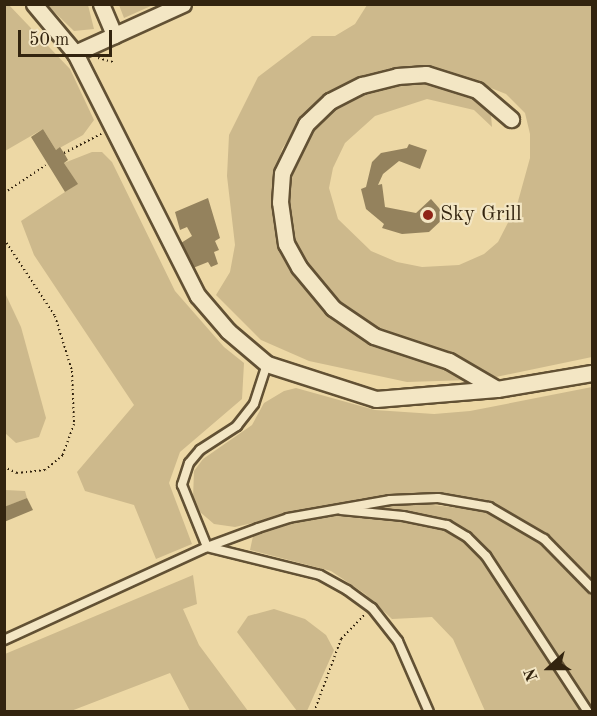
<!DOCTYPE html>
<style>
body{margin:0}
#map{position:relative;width:597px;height:716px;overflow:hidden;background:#edd8a5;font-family:"Old Standard TT",serif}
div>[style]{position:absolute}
.green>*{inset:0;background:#cdb98c}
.building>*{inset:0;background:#94825d}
.path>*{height:2px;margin-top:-1px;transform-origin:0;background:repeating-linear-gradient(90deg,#33240f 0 1.5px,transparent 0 4.5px)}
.roads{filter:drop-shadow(2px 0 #625134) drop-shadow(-2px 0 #625134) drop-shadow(0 2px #625134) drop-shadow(0 -2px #625134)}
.lane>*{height:8px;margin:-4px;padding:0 4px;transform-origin:4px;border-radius:4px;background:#f3e6c4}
.street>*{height:15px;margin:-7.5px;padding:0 7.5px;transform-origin:7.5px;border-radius:7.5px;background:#f3e6c4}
.dots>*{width:16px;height:16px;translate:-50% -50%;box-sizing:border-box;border:3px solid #f3e6c4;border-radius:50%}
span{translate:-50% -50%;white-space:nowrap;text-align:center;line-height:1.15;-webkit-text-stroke:4.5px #f3e6c4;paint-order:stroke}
.poi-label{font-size:21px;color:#33240f}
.left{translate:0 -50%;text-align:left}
.frame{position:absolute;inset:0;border:6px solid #33240f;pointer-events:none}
.north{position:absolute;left:519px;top:638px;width:60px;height:60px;-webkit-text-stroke:4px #f3e6c4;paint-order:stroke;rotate:249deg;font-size:16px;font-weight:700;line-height:24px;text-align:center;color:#33240f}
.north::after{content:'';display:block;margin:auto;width:21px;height:27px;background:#33240f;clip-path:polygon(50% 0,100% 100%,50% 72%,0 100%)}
.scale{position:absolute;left:18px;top:30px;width:94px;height:27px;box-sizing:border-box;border:3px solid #33240f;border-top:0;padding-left:8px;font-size:18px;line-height:21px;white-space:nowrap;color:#33240f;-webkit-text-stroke:4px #f3e6c4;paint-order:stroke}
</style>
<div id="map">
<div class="green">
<i style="clip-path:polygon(8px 4px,70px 69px,94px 120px,83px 135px,56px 150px,43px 129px,5px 151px,4px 5px)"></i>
<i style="clip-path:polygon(47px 5px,88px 5px,94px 29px,74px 31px)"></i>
<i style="clip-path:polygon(119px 5px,119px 4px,153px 5px,124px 18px)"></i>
<i style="clip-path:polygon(367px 5px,592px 5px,592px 357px,496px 377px,446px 353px,372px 328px,324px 293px,290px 240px,286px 219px,289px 170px,301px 142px,339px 103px,382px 85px,410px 81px,460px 88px,491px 115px,492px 127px,474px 110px,427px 99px,375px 116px,345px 143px,333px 168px,329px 188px,338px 219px,371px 251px,397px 262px,422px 267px,459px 265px,484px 254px,498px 242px,517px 205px,530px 158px,530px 134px,525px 113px,506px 94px,458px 75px,425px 68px,343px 86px,319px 101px,300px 121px,282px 149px,276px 170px,275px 230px,298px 278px,339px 323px,366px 339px,455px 370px,470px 380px,407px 382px,309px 361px,261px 340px,216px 295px,230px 272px,235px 245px,227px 176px,229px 135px,258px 77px,312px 36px,335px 36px,355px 24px)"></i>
<i style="clip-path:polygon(92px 152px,102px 152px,112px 162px,175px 291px,224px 347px,244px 363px,242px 399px,180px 452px,169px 483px,192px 544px,156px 559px,134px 505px,85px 491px,77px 472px,134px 405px,34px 255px,21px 221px,77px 184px,64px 163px)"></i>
<i style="clip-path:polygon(5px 293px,21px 327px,46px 418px,39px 437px,16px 443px,5px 433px)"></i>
<i style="clip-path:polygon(592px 387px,592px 581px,548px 535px,521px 518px,496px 505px,469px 500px,435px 494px,363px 498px,235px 527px,214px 524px,200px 512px,193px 498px,194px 471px,203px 459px,252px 425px,264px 403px,284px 391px,296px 388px,375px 410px,434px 414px,470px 411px)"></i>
<i style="clip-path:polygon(5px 490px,25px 491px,27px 498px,5px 507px)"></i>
<i style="clip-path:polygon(407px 502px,485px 511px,508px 522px,550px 551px,592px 594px,592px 711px,485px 711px,453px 639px,432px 617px,392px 619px,365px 594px,331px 571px,250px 550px,253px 536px,281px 524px)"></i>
<i style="clip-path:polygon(193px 575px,197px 604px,183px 609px,199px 645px,248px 711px,190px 711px,170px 673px,71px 711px,5px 711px,5px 654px)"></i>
<i style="clip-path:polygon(274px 609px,305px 619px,326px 635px,334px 650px,307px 711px,297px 711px,237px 632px,248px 616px)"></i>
</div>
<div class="building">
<i style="clip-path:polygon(43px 129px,56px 150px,60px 147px,64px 153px,68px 160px,64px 163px,78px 184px,65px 192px,31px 137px)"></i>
<i style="clip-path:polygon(409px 144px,427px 150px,420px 169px,399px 161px,383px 174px,378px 185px,382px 184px,385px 207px,416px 213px,431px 199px,446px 216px,429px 232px,402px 234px,382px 228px,384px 224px,366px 209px,361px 189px,366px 187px,372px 162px,381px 153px,407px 148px)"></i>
<i style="clip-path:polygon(208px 198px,220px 238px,215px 241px,219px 250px,214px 252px,218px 264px,211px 267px,208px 262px,193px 268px,181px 243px,192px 236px,187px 227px,180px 230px,175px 212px)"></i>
<i style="clip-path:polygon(27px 498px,33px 510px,4px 522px,4px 507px)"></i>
</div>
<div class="path">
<i style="left:98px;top:58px;width:16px;rotate:15deg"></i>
<i style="left:64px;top:153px;width:42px;rotate:-27.2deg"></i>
<i style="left:4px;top:193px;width:50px;rotate:-33.7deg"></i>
<i style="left:4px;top:239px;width:92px;rotate:56.5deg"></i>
<i style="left:55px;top:316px;width:58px;rotate:72.8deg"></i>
<i style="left:72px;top:371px;width:53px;rotate:87.8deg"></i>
<i style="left:74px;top:424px;width:33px;rotate:110deg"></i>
<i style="left:63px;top:455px;width:23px;rotate:140deg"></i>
<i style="left:45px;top:470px;width:28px;rotate:174deg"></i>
<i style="left:17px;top:473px;width:14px;rotate:-155deg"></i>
<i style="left:314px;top:712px;width:78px;rotate:-69.7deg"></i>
<i style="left:341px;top:639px;width:35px;rotate:-46deg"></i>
</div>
<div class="roads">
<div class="lane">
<i style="left:267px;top:364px;width:42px;rotate:108deg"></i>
<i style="left:254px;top:404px;width:28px;rotate:128deg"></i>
<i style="left:237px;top:426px;width:44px;rotate:147deg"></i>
<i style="left:200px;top:450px;width:17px;rotate:130deg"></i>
<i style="left:189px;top:463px;width:23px;rotate:108deg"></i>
<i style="left:182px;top:485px;width:67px;rotate:68deg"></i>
<i style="left:207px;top:547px;width:116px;rotate:13.9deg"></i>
<i style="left:320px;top:575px;width:31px;rotate:29deg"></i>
<i style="left:347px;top:590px;width:31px;rotate:36deg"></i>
<i style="left:372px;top:608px;width:42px;rotate:51.8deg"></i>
<i style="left:398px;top:641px;width:77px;rotate:66.4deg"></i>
<i style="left:341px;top:510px;width:62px;rotate:5.5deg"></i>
<i style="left:403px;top:516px;width:45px;rotate:11.6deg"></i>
<i style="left:447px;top:525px;width:23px;rotate:31deg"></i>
<i style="left:467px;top:537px;width:27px;rotate:45deg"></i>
<i style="left:486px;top:556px;width:186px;rotate:56.8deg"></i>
<i style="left:4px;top:640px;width:223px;rotate:-24.6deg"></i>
<i style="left:207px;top:547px;width:54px;rotate:-20.4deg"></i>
<i style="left:258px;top:528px;width:32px;rotate:-18deg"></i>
<i style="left:288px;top:518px;width:104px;rotate:-10deg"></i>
<i style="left:390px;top:500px;width:48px;rotate:-2.4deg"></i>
<i style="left:438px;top:498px;width:52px;rotate:10deg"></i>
<i style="left:489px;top:507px;width:64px;rotate:30.2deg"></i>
<i style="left:544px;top:539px;width:69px;rotate:45.6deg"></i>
</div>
<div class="street">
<i style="left:34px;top:4px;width:64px;rotate:50.1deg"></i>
<i style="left:101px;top:4px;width:34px;rotate:67deg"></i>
<i style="left:183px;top:4px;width:119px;rotate:155.6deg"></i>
<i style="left:75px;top:53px;width:272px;rotate:63.2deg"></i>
<i style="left:198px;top:296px;width:46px;rotate:49.4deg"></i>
<i style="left:228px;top:331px;width:51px;rotate:40.2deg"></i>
<i style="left:267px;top:364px;width:114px;rotate:17.8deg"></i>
<i style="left:376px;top:399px;width:121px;rotate:-4.7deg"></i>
<i style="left:497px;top:389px;width:96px;rotate:-9.6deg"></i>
<i style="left:497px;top:389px;width:56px;rotate:-149.7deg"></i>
<i style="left:449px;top:361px;width:79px;rotate:-161.6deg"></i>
<i style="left:374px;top:336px;width:50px;rotate:-145.7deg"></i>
<i style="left:333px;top:308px;width:53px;rotate:-129.7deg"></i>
<i style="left:299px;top:267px;width:26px;rotate:-119deg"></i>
<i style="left:286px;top:244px;width:42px;rotate:-98.1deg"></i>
<i style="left:280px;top:202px;width:29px;rotate:-86deg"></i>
<i style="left:282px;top:173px;width:55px;rotate:-63.9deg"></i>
<i style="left:306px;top:124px;width:33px;rotate:-44deg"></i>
<i style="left:330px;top:101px;width:36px;rotate:-27deg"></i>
<i style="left:362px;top:85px;width:36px;rotate:-14deg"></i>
<i style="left:397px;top:76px;width:29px;rotate:-4deg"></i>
<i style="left:426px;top:74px;width:53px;rotate:17.4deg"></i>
<i style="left:477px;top:90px;width:45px;rotate:40.5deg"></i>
</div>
</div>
<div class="dots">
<i style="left:428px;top:215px;background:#8f2418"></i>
</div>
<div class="poi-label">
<span class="left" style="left:440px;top:215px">Sky Grill</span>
</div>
<div class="frame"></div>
<div class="north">N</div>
<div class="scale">50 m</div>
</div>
